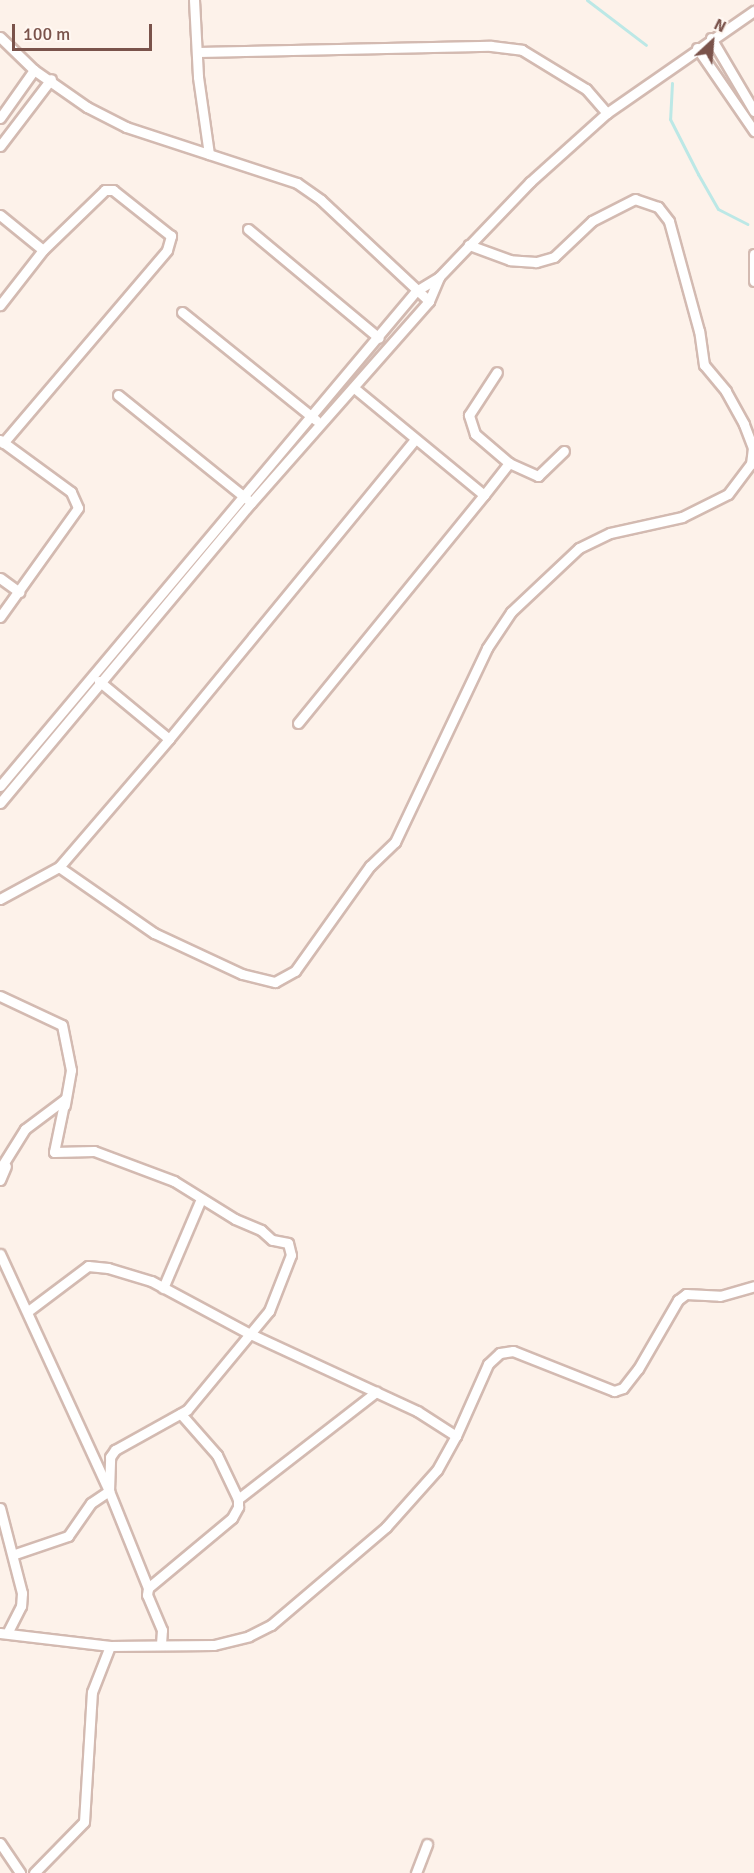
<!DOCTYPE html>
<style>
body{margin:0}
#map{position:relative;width:754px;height:1873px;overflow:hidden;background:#fdf2ea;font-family:Signika,sans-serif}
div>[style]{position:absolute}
.stream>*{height:3px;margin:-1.5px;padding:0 1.5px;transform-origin:1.5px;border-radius:1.5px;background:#bce8e6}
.roads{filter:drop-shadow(2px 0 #d3bab1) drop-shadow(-2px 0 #d3bab1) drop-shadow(0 2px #d3bab1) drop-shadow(0 -2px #d3bab1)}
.street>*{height:9px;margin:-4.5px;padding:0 4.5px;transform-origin:4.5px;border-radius:4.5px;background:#fff}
span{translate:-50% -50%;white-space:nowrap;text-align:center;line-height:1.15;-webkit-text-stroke:4.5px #fff7f1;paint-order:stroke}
.north{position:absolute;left:682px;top:12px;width:60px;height:60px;-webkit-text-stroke:4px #fff7f1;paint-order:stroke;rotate:26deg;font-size:16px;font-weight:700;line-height:24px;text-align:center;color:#7a534b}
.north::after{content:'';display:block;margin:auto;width:21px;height:27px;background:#7a534b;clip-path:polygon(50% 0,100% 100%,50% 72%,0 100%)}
.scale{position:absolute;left:12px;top:24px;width:140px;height:27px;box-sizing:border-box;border:3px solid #7a534b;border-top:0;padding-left:8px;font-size:18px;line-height:21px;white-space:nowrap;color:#7a534b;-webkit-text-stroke:4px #fff7f1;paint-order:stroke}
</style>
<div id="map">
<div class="stream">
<i style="left:587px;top:0;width:74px;rotate:37.3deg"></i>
<i style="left:672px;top:83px;width:36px;rotate:93deg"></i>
<i style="left:670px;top:119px;width:62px;rotate:63deg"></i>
<i style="left:698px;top:174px;width:40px;rotate:60.3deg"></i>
<i style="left:718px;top:209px;width:33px;rotate:27deg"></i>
</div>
<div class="roads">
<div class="street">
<i style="left:194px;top:0;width:77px;rotate:87deg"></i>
<i style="left:198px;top:77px;width:78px;rotate:81.9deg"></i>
<i style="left:0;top:37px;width:47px;rotate:44.1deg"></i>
<i style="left:34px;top:70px;width:65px;rotate:34.9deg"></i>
<i style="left:87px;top:107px;width:44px;rotate:27.1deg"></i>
<i style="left:126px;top:127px;width:180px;rotate:18.1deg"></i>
<i style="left:297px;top:183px;width:29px;rotate:35deg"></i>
<i style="left:321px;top:200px;width:148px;rotate:43.1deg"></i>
<i style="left:711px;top:38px;width:85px;rotate:59.5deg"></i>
<i style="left:697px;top:48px;width:101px;rotate:55.5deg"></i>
<i style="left:198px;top:52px;width:293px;rotate:-1.2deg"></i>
<i style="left:491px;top:46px;width:31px;rotate:7deg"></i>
<i style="left:522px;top:50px;width:75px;rotate:31.4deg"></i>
<i style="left:586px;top:89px;width:32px;rotate:49deg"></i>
<i style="left:0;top:118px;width:59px;rotate:-54.7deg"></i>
<i style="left:0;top:146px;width:84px;rotate:-52.7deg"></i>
<i style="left:0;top:215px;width:55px;rotate:39.1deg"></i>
<i style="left:43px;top:250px;width:70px;rotate:128deg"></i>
<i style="left:248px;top:229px;width:170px;rotate:39.8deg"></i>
<i style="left:754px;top:254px;width:27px;rotate:90deg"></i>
<i style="left:182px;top:312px;width:172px;rotate:38.9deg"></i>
<i style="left:118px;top:395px;width:166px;rotate:38.9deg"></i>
<i style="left:0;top:440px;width:88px;rotate:36.2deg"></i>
<i style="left:71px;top:492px;width:17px;rotate:66deg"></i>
<i style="left:78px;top:508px;width:134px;rotate:125.6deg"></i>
<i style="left:3px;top:443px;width:253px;rotate:-49.6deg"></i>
<i style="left:167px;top:250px;width:15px;rotate:-74deg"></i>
<i style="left:171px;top:236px;width:74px;rotate:-141.6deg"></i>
<i style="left:113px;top:190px;width:8px;rotate:180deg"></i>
<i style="left:105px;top:190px;width:86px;rotate:135.9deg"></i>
<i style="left:509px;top:463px;width:32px;rotate:24deg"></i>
<i style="left:538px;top:476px;width:36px;rotate:-44deg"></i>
<i style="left:484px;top:495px;width:41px;rotate:-52deg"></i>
<i style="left:509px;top:463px;width:45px;rotate:-139.5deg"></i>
<i style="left:475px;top:434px;width:20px;rotate:-108deg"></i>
<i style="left:469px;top:415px;width:51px;rotate:-56.9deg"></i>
<i style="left:0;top:578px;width:24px;rotate:36deg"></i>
<i style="left:298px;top:723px;width:294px;rotate:-50.8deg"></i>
<i style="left:484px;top:495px;width:168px;rotate:-140.5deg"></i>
<i style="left:169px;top:739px;width:387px;rotate:-50.6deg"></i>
<i style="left:0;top:786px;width:647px;rotate:-49.96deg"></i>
<i style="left:416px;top:291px;width:27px;rotate:-31deg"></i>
<i style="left:439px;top:277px;width:132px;rotate:-46.2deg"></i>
<i style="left:530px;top:182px;width:103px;rotate:-41.9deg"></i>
<i style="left:607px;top:113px;width:179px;rotate:-34.8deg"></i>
<i style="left:0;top:803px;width:391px;rotate:-50.1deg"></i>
<i style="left:251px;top:503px;width:269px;rotate:-48.6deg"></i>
<i style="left:429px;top:301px;width:26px;rotate:-67deg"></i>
<i style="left:59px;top:867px;width:116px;rotate:34.8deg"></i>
<i style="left:154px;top:933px;width:97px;rotate:25deg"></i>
<i style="left:242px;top:974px;width:34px;rotate:14deg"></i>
<i style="left:275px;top:982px;width:23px;rotate:-29deg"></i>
<i style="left:295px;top:971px;width:129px;rotate:-54.5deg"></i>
<i style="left:370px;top:866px;width:35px;rotate:-44deg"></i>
<i style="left:395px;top:842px;width:215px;rotate:-64.6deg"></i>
<i style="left:487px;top:648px;width:43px;rotate:-56.3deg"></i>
<i style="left:511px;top:612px;width:93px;rotate:-43.3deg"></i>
<i style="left:579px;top:548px;width:34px;rotate:-26deg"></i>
<i style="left:610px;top:533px;width:74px;rotate:-12.5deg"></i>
<i style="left:682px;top:517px;width:51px;rotate:-26.6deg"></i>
<i style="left:728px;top:494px;width:38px;rotate:-53deg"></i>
<i style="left:751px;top:464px;width:16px;rotate:-83deg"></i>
<i style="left:753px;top:448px;width:26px;rotate:-111deg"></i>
<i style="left:744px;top:424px;width:38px;rotate:-119deg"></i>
<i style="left:726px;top:391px;width:34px;rotate:-130deg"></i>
<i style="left:704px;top:365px;width:34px;rotate:-98deg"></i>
<i style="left:699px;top:331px;width:114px;rotate:-105.3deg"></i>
<i style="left:669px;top:221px;width:18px;rotate:-128deg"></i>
<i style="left:658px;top:207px;width:24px;rotate:-161deg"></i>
<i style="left:635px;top:199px;width:48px;rotate:152.9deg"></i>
<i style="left:592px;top:221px;width:52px;rotate:136.5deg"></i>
<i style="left:554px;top:257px;width:19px;rotate:164deg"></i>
<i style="left:536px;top:262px;width:26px;rotate:-176deg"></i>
<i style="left:510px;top:260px;width:44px;rotate:-159.9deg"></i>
<i style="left:0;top:899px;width:67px;rotate:-28.5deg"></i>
<i style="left:59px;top:867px;width:169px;rotate:-49.3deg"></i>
<i style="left:169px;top:739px;width:91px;rotate:-140.4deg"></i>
<i style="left:0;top:996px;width:68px;rotate:25.1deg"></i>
<i style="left:62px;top:1025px;width:46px;rotate:78.7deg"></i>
<i style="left:71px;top:1070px;width:36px;rotate:100deg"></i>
<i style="left:0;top:1169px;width:47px;rotate:-58deg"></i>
<i style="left:25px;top:1129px;width:50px;rotate:-36.9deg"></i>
<i style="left:0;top:1180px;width:15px;rotate:-67deg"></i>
<i style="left:0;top:1254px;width:261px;rotate:65.3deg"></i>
<i style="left:109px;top:1491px;width:105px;rotate:68.1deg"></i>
<i style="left:163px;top:1288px;width:97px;rotate:-66.9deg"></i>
<i style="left:456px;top:1436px;width:79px;rotate:-66deg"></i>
<i style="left:488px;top:1364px;width:16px;rotate:-43deg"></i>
<i style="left:500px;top:1353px;width:13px;rotate:-9deg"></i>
<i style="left:513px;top:1351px;width:109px;rotate:21.6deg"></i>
<i style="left:614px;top:1391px;width:9px;rotate:-18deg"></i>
<i style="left:623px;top:1388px;width:24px;rotate:-52deg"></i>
<i style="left:638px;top:1369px;width:80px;rotate:-59.9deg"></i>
<i style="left:678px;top:1300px;width:10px;rotate:-37deg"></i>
<i style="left:686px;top:1294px;width:34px;rotate:3deg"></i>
<i style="left:720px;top:1296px;width:35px;rotate:-16deg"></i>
<i style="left:238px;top:1499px;width:175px;rotate:-37.8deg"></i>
<i style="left:0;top:1508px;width:88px;rotate:75.5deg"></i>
<i style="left:22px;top:1593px;width:13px;rotate:94deg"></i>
<i style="left:21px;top:1606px;width:30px;rotate:117deg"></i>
<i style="left:15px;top:1554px;width:56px;rotate:-18.8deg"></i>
<i style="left:68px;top:1536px;width:40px;rotate:-55.1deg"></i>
<i style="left:91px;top:1503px;width:22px;rotate:-34deg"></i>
<i style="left:109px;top:1491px;width:34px;rotate:-88deg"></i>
<i style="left:110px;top:1457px;width:9px;rotate:-54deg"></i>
<i style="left:115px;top:1450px;width:82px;rotate:-29.1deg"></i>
<i style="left:187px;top:1410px;width:129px;rotate:-50.4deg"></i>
<i style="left:269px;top:1311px;width:60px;rotate:-68.6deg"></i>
<i style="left:291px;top:1255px;width:12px;rotate:-104deg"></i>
<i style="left:288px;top:1243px;width:16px;rotate:-169deg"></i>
<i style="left:272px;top:1240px;width:15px;rotate:-138deg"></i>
<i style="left:261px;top:1230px;width:28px;rotate:-157deg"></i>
<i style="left:235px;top:1219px;width:72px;rotate:-148.1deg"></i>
<i style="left:174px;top:1181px;width:85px;rotate:-159.4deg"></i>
<i style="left:94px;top:1151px;width:40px;rotate:178.6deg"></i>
<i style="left:54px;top:1152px;width:54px;rotate:-78.3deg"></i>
<i style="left:0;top:1633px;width:111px;rotate:6.7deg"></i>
<i style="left:110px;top:1646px;width:104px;rotate:-0.6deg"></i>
<i style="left:214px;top:1645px;width:36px;rotate:-14deg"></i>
<i style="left:249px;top:1636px;width:25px;rotate:-27deg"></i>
<i style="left:271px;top:1625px;width:151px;rotate:-40.4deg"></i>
<i style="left:386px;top:1527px;width:76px;rotate:-48.2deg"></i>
<i style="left:437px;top:1470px;width:39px;rotate:-61deg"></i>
<i style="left:456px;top:1436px;width:46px;rotate:-147.3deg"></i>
<i style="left:417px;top:1411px;width:184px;rotate:-155.2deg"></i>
<i style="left:250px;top:1334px;width:112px;rotate:-151.8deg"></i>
<i style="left:151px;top:1281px;width:45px;rotate:-163.2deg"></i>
<i style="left:108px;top:1268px;width:20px;rotate:-174deg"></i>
<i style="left:88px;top:1266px;width:75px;rotate:143.1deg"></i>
<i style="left:161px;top:1644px;width:14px;rotate:-86deg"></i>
<i style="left:162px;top:1630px;width:38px;rotate:-113deg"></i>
<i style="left:147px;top:1595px;width:7px;rotate:-82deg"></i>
<i style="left:148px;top:1588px;width:109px;rotate:-39.8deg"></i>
<i style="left:232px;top:1518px;width:13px;rotate:-61deg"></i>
<i style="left:238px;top:1507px;width:8px;rotate:-90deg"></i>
<i style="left:238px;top:1499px;width:49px;rotate:-115.5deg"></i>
<i style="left:217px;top:1455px;width:55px;rotate:-131.3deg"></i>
<i style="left:0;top:1843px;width:36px;rotate:56deg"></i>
<i style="left:34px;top:1873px;width:71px;rotate:-45.6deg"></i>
<i style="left:84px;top:1822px;width:130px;rotate:-86.5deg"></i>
<i style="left:92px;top:1692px;width:49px;rotate:-68.6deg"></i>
<i style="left:416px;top:1873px;width:31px;rotate:-69deg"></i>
</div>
</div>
<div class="north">N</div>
<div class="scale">100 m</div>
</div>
